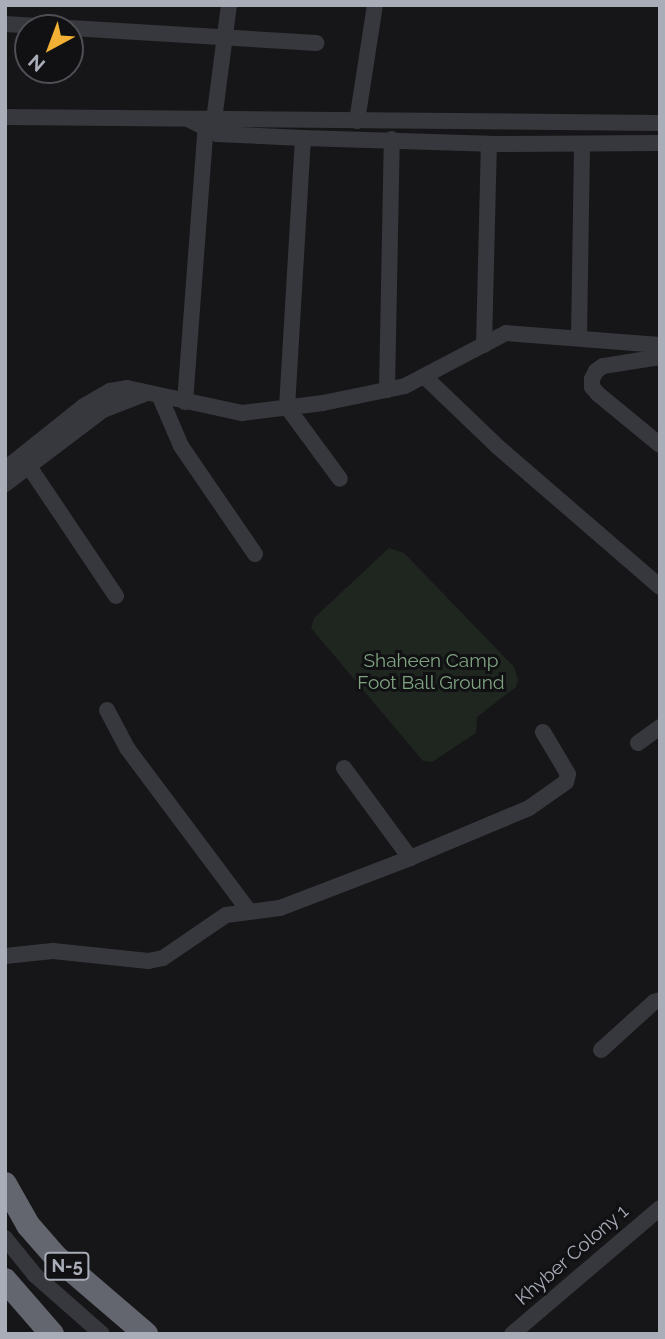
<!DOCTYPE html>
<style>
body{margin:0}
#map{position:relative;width:665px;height:1339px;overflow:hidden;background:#161618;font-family:Raleway,sans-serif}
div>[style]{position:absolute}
.green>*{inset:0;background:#1e261f}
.minor>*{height:16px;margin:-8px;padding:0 8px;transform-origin:8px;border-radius:8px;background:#37383d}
.highway>*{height:24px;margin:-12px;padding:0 12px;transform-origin:12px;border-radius:12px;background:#63666e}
span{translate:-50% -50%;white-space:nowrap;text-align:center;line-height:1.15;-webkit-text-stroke:6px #111113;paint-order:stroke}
.shield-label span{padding:2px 5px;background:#111113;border:2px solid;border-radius:5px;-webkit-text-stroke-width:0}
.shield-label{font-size:18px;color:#a8adb8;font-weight:700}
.park-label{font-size:19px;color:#7fa381}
.street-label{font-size:19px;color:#a8adb8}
.frame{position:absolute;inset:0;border:7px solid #a8adb8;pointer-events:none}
.north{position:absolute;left:14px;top:14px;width:70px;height:70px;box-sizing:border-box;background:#111113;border:2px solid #4d4f55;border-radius:50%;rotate:221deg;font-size:19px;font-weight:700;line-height:28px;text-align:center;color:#a8adb8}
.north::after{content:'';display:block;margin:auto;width:24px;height:32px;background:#f2b134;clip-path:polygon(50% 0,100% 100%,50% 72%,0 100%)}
</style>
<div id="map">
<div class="green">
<i style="clip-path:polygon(389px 548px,404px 553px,514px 667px,518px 680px,516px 687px,477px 717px,476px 733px,432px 762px,423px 761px,311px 628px,314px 618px)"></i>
</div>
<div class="minor">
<i style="left:5px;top:24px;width:312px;rotate:3.5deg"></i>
<i style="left:5px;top:117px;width:655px;rotate:0.52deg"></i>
<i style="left:190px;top:120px;width:30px;rotate:27deg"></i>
<i style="left:217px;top:134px;width:86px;rotate:2.7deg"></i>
<i style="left:303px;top:138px;width:186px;rotate:1.8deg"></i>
<i style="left:489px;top:144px;width:171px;rotate:-0.3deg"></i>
<i style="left:214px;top:120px;width:116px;rotate:-82.6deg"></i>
<i style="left:357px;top:121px;width:117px;rotate:-81.2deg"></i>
<i style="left:303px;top:138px;width:269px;rotate:93.4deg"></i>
<i style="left:287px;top:407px;width:89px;rotate:53.6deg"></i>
<i style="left:579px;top:338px;width:194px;rotate:-89.1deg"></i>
<i style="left:484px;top:345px;width:201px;rotate:-88.6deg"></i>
<i style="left:660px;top:357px;width:58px;rotate:171deg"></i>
<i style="left:603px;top:366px;width:9px;rotate:144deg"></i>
<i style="left:596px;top:371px;width:9px;rotate:117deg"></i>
<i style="left:592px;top:379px;width:8px;rotate:90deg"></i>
<i style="left:592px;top:387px;width:9px;rotate:49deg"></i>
<i style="left:598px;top:394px;width:80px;rotate:39.4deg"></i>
<i style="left:424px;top:376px;width:103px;rotate:43.8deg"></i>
<i style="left:498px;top:447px;width:214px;rotate:40.8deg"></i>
<i style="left:387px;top:390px;width:251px;rotate:-88.9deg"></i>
<i style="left:160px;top:397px;width:53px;rotate:66.8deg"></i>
<i style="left:181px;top:446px;width:131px;rotate:55.6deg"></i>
<i style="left:185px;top:402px;width:281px;rotate:-85.7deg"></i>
<i style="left:24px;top:459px;width:165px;rotate:56.1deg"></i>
<i style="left:5px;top:469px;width:101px;rotate:-38.6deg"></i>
<i style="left:84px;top:406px;width:30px;rotate:-30deg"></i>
<i style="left:110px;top:391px;width:17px;rotate:-10deg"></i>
<i style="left:127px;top:388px;width:118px;rotate:12.3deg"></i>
<i style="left:242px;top:413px;width:82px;rotate:-7deg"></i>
<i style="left:323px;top:403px;width:84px;rotate:-11.7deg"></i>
<i style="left:405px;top:386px;width:114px;rotate:-27.7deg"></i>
<i style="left:506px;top:333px;width:154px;rotate:4.5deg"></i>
<i style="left:5px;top:484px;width:123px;rotate:-37.1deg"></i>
<i style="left:103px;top:410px;width:47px;rotate:-21.1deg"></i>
<i style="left:107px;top:710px;width:43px;rotate:62.2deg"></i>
<i style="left:127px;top:748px;width:204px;rotate:53.2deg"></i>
<i style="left:638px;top:743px;width:27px;rotate:-36deg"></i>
<i style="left:344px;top:768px;width:112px;rotate:53.7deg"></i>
<i style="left:5px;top:956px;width:48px;rotate:-5.9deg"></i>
<i style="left:53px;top:951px;width:96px;rotate:6deg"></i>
<i style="left:148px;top:961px;width:15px;rotate:-11deg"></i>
<i style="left:163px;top:958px;width:76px;rotate:-34.3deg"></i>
<i style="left:226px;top:915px;width:54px;rotate:-7.4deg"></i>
<i style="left:280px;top:908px;width:139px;rotate:-21deg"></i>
<i style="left:410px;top:858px;width:129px;rotate:-22.8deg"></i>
<i style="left:529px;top:808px;width:45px;rotate:-35.1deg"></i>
<i style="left:566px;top:782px;width:8px;rotate:-76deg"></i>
<i style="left:568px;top:774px;width:49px;rotate:-120.8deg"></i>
<i style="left:601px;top:1050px;width:72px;rotate:-42.2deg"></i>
<i style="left:654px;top:1002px;width:6px;rotate:-18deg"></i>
<i style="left:5px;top:1238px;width:48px;rotate:51deg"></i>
<i style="left:35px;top:1275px;width:89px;rotate:41.4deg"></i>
<i style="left:512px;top:1334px;width:194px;rotate:-40.4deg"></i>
</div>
<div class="highway">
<i style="left:5px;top:1184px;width:47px;rotate:60.7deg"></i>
<i style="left:28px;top:1225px;width:41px;rotate:48.9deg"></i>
<i style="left:55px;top:1256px;width:120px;rotate:40.6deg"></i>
<i style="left:5px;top:1280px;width:72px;rotate:49deg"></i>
</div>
<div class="shield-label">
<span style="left:67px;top:1266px">N-5</span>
</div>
<div class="park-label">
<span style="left:431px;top:672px">Shaheen Camp<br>Foot Ball Ground</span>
</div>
<div class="street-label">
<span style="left:572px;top:1255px;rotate:-41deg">Khyber Colony 1</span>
</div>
<div class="frame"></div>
<div class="north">N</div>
</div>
